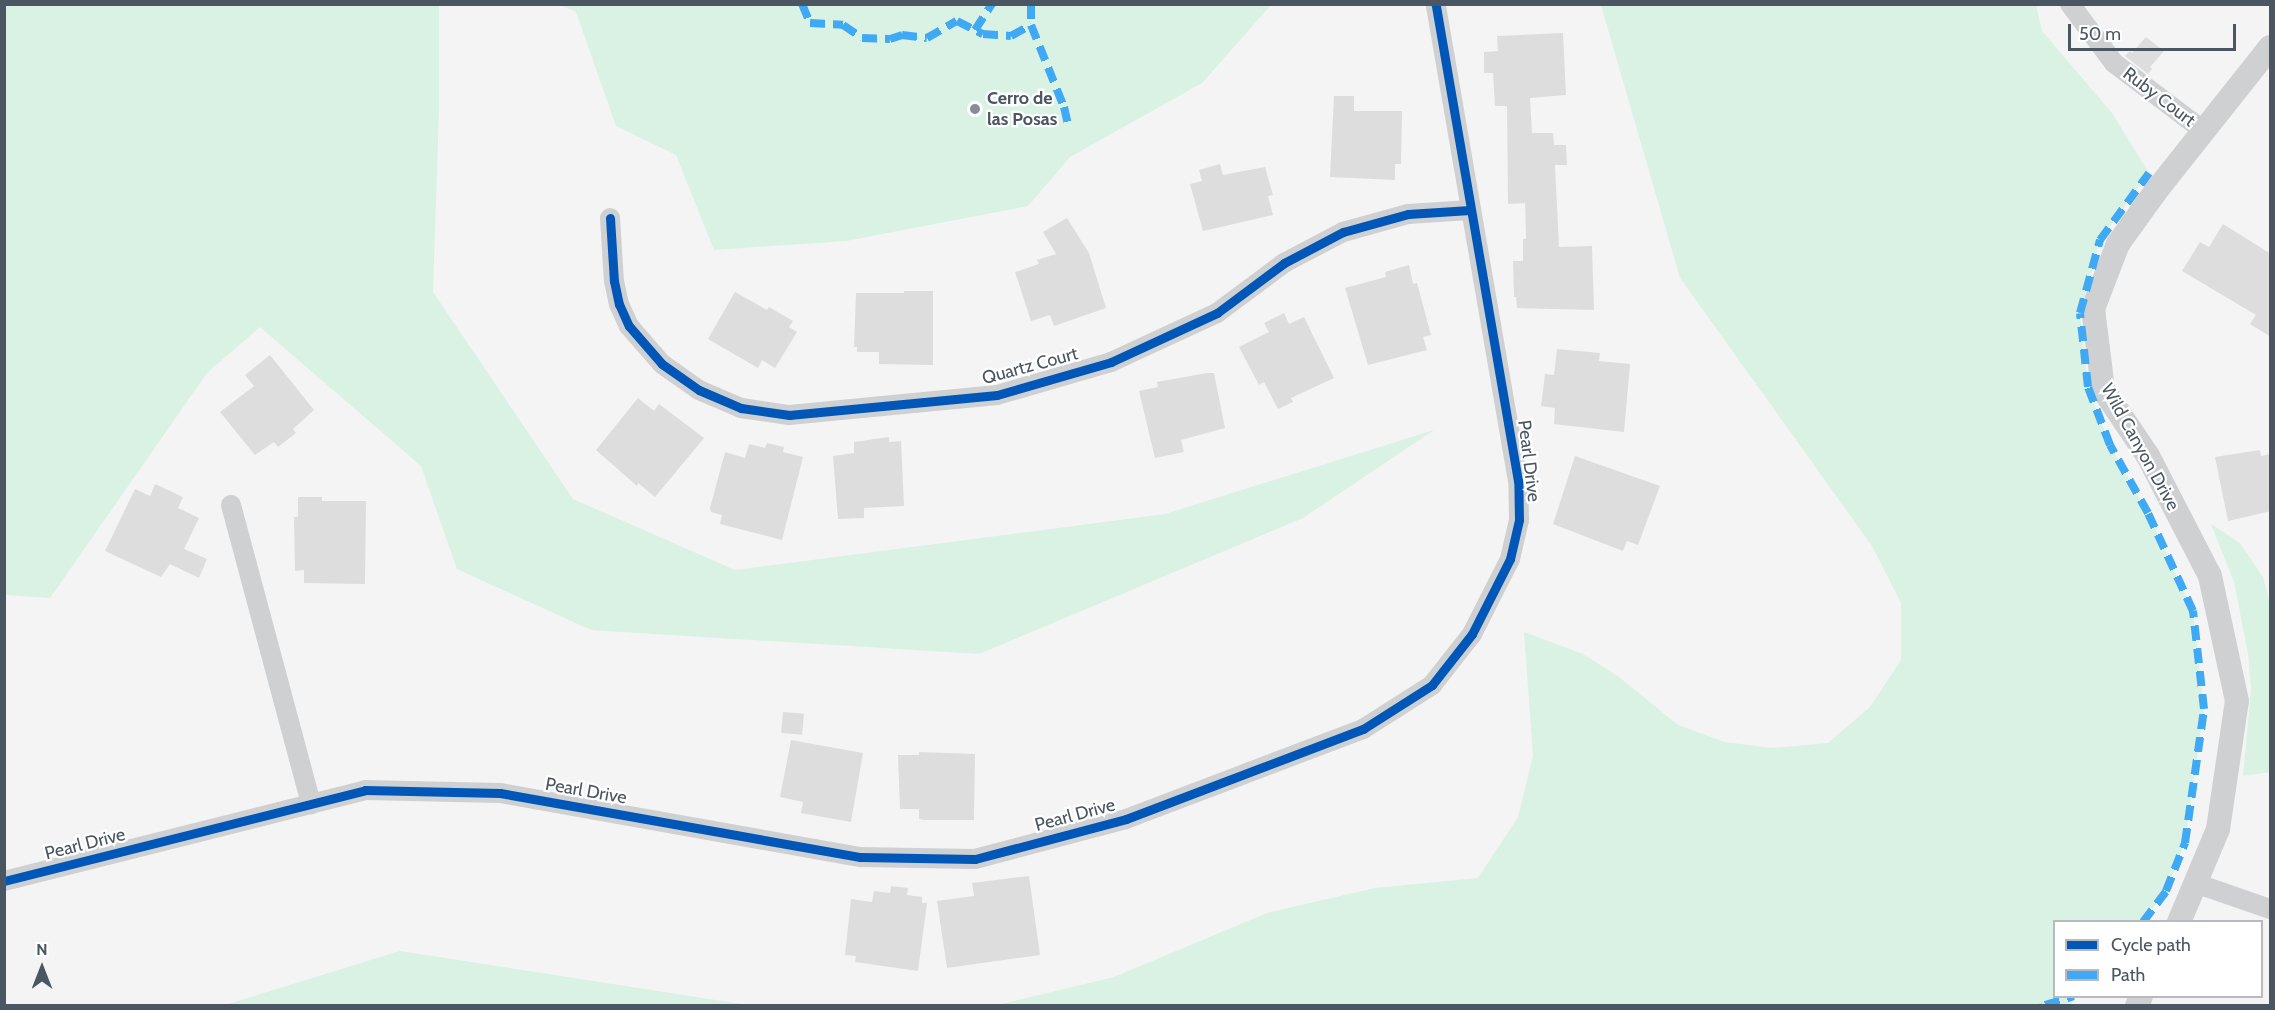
<!DOCTYPE html>
<style>
body{margin:0}
#map{position:relative;width:2275px;height:1010px;overflow:hidden;background:#f4f4f4;font-family:Cabin,sans-serif}
div>[style]{position:absolute}
.green>*{inset:0;background:#d9f2e3}
.building>*{inset:0;background:#ddddde;transform-origin:0 0}
.path>*{height:4px;margin-top:-2px;transform-origin:0;background:repeating-linear-gradient(90deg,#bcc7c4 0 4.5px,transparent 0 7.5px)}
.minor>*{height:20px;margin:-10px;padding:0 10px;transform-origin:10px;border-radius:10px;background:#ced0d2}
.tertiary>*{height:24px;margin:-12px;padding:0 12px;transform-origin:12px;border-radius:12px;background:#ced0d2}
.quiet>*{height:8px;margin-top:-4px;transform-origin:0;background:repeating-linear-gradient(90deg,#3fa9f5 0 15px,transparent 0 23px)}
.cycleway>*{height:9px;margin:-4.5px;padding:0 4.5px;transform-origin:4.5px;border-radius:4.5px;background:#0057b8}
.dots>*{width:16px;height:16px;translate:-50% -50%;box-sizing:border-box;border:3px solid #fff;border-radius:50%}
span{translate:-50% -50%;white-space:nowrap;text-align:center;line-height:1.15;-webkit-text-stroke:4.5px #fff;paint-order:stroke}
.street-label{font-size:18px;color:#4a5661}
.poi-label{font-size:18px;color:#4a5661;font-weight:700}
.left{translate:0 -50%;text-align:left}
.frame{position:absolute;inset:0;border:6px solid #4a5661;pointer-events:none}
.legend{position:absolute;left:2053px;top:920px;width:210px;height:78px;box-sizing:border-box;background:#fff;border:2px solid #b7bbc0;margin:0;padding:8px 10px;list-style:none;font-size:18px;color:#4a5661}
.legend li{display:flex;align-items:center;gap:12px;height:30px}
.legend b{width:30px;border:2px solid #b7bbc0}
.north{position:absolute;left:12px;top:938px;width:60px;height:60px;-webkit-text-stroke:4px #fff;paint-order:stroke;rotate:0deg;font-size:16px;font-weight:700;line-height:24px;text-align:center;color:#4a5661}
.north::after{content:'';display:block;margin:auto;width:21px;height:27px;background:#4a5661;clip-path:polygon(50% 0,100% 100%,50% 72%,0 100%)}
.scale{position:absolute;left:2068px;top:24px;width:168px;height:27px;box-sizing:border-box;border:3px solid #4a5661;border-top:0;padding-left:8px;font-size:18px;line-height:21px;white-space:nowrap;color:#4a5661;-webkit-text-stroke:4px #fff;paint-order:stroke}
</style>
<div id="map">
<div class="green">
<i style="clip-path:polygon(4px 5px,439px 5px,439px 111px,433px 292px,573px 499px,735px 570px,1165px 514px,1434px 430px,1303px 518px,979px 654px,591px 630px,457px 569px,421px 466px,260px 327px,207px 373px,50px 598px,5px 595px)"></i>
<i style="clip-path:polygon(560px 5px,1271px 5px,1202px 83px,1070px 157px,1028px 206px,846px 241px,714px 250px,676px 155px,616px 126px,576px 12px)"></i>
<i style="clip-path:polygon(1601px 5px,2036px 5px,2042px 31px,2112px 113px,2149px 173px,2100px 240px,2080px 313px,2088px 387px,2110px 445px,2148px 513px,2193px 611px,2204px 709px,2185px 843px,2166px 891px,2143px 921px,2054px 922px,2054px 996px,2074px 997px,2071px 1005px,993px 1006px,1114px 977px,1267px 913px,1375px 888px,1478px 878px,1518px 817px,1533px 756px,1524px 632px,1583px 654px,1619px 677px,1678px 725px,1725px 742px,1773px 748px,1828px 743px,1870px 707px,1901px 660px,1901px 603px,1872px 546px,1680px 278px)"></i>
<i style="clip-path:polygon(2211px 524px,2240px 543px,2263px 577px,2270px 604px,2270px 772px,2243px 776px,2251px 690px,2248px 653px,2234px 582px)"></i>
<i style="clip-path:polygon(400px 951px,748px 1005px,225px 1005px)"></i>
</div>
<div class="building">
<i style="clip-path:polygon(1563px 33px,1566px 95px,1530px 98px,1532px 133px,1553px 133px,1554px 145px,1566px 145px,1567px 165px,1555px 165px,1559px 247px,1592px 246px,1594px 310px,1517px 308px,1516px 297px,1514px 297px,1513px 261px,1523px 261px,1523px 239px,1526px 239px,1525px 203px,1508px 204px,1507px 106px,1495px 106px,1493px 73px,1484px 73px,1484px 52px,1498px 51px,1497px 36px)"></i>
<i style="clip-path:polygon(2146px 37px,2164px 51px,2150px 67px,2152px 69px,2148px 74px,2125px 56px,2130px 51px,2132px 53px)"></i>
<i style="clip-path:polygon(1334px 96px,1354px 96px,1354px 111px,1402px 111px,1401px 164px,1395px 164px,1395px 180px,1330px 177px)"></i>
<i style="clip-path:polygon(1220px 164px,1223px 175px,1265px 167px,1273px 195px,1268px 196px,1273px 215px,1203px 231px,1190px 184px,1202px 181px,1199px 170px)"></i>
<i style="clip-path:polygon(1067px 218px,1089px 253px,1106px 308px,1054px 326px,1050px 315px,1031px 321px,1015px 272px,1039px 264px,1037px 260px,1056px 254px,1043px 232px)"></i>
<i style="clip-path:polygon(2223px 224px,2271px 254px,2271px 337px,2250px 324px,2256px 315px,2182px 271px,2200px 242px,2209px 247px)"></i>
<i style="clip-path:polygon(1409px 265px,1413px 284px,1417px 283px,1431px 335px,1423px 337px,1427px 350px,1368px 365px,1345px 288px,1386px 277px,1385px 272px)"></i>
<i style="clip-path:polygon(904px 291px,933px 291px,933px 365px,879px 364px,879px 352px,857px 352px,857px 347px,854px 347px,856px 293px,904px 293px)"></i>
<i style="clip-path:polygon(735px 292px,767px 310px,769px 307px,793px 321px,789px 327px,797px 332px,775px 368px,762px 360px,758px 368px,708px 339px)"></i>
<i style="clip-path:polygon(1284px 313px,1289px 324px,1304px 317px,1334px 378px,1291px 398px,1293px 402px,1278px 409px,1264px 382px,1259px 385px,1239px 347px,1269px 332px,1264px 323px)"></i>
<i style="clip-path:polygon(1557px 349px,1600px 353px,1599px 361px,1630px 364px,1624px 432px,1554px 424px,1555px 408px,1541px 406px,1545px 374px,1554px 375px)"></i>
<i style="clip-path:polygon(270px 355px,314px 410px,293px 429px,296px 433px,278px 447px,274px 442px,255px 455px,220px 412px,254px 386px,245px 375px)"></i>
<i style="clip-path:polygon(1207px 373px,1214px 373px,1225px 428px,1181px 440px,1184px 452px,1155px 458px,1139px 391px,1158px 387px,1157px 382px)"></i>
<i style="clip-path:polygon(638px 398px,654px 411px,659px 404px,704px 438px,655px 497px,638px 483px,637px 486px,596px 450px)"></i>
<i style="clip-path:polygon(889px 437px,889px 442px,901px 441px,904px 506px,864px 508px,864px 518px,838px 519px,833px 456px,854px 453px,854px 442px)"></i>
<i style="clip-path:polygon(767px 443px,784px 447px,783px 452px,803px 457px,782px 540px,720px 524px,722px 515px,711px 512px,710px 508px,725px 452px,745px 458px,749px 444px,765px 448px)"></i>
<i style="clip-path:polygon(2260px 450px,2261px 456px,2271px 454px,2271px 511px,2228px 521px,2215px 457px)"></i>
<i style="clip-path:polygon(1575px 456px,1660px 486px,1638px 545px,1627px 541px,1623px 551px,1553px 524px)"></i>
<i style="clip-path:polygon(155px 484px,183px 497px,178px 508px,199px 518px,184px 549px,207px 559px,199px 578px,170px 564px,161px 577px,105px 551px,135px 489px,150px 496px)"></i>
<i style="clip-path:polygon(298px 497px,322px 497px,322px 501px,366px 501px,365px 584px,304px 583px,304px 570px,295px 571px,294px 517px,298px 517px)"></i>
<i style="left:783px;top:712px;width:21px;height:21px;rotate:5deg"></i>
<i style="clip-path:polygon(791px 740px,863px 753px,851px 822px,801px 813px,803px 802px,780px 797px)"></i>
<i style="clip-path:polygon(919px 752px,975px 754px,974px 820px,924px 820px,919px 819px,919px 809px,900px 809px,898px 755px,919px 755px)"></i>
<i style="clip-path:polygon(1029px 876px,1040px 955px,947px 968px,937px 901px,974px 896px,972px 883px)"></i>
<i style="clip-path:polygon(891px 886px,908px 888px,907px 895px,922px 897px,922px 903px,927px 903px,918px 971px,855px 962px,856px 956px,845px 955px,851px 899px,872px 902px,874px 891px,890px 893px)"></i>
</div>
<div class="path">
<i style="left:2038px;top:1006px;width:7px;rotate:-8deg"></i>
</div>
<div class="minor">
<i style="left:2070px;top:4px;width:74px;rotate:53.3deg"></i>
<i style="left:2114px;top:63px;width:113px;rotate:37.1deg"></i>
<i style="left:610px;top:218px;width:63px;rotate:86.4deg"></i>
<i style="left:614px;top:281px;width:24px;rotate:78deg"></i>
<i style="left:619px;top:304px;width:24px;rotate:66deg"></i>
<i style="left:629px;top:326px;width:50px;rotate:49deg"></i>
<i style="left:662px;top:364px;width:45px;rotate:35.1deg"></i>
<i style="left:699px;top:390px;width:46px;rotate:23.2deg"></i>
<i style="left:741px;top:408px;width:49px;rotate:8.3deg"></i>
<i style="left:789px;top:415px;width:209px;rotate:-5.5deg"></i>
<i style="left:997px;top:395px;width:119px;rotate:-16.1deg"></i>
<i style="left:1111px;top:362px;width:117px;rotate:-24.8deg"></i>
<i style="left:1217px;top:313px;width:84px;rotate:-36.7deg"></i>
<i style="left:1284px;top:263px;width:67px;rotate:-27.7deg"></i>
<i style="left:1343px;top:232px;width:67px;rotate:-15.5deg"></i>
<i style="left:1408px;top:214px;width:62px;rotate:-3.7deg"></i>
<i style="left:231px;top:505px;width:310px;rotate:75deg"></i>
<i style="left:4px;top:881px;width:372px;rotate:-14.1deg"></i>
<i style="left:365px;top:790px;width:135px;rotate:1.3deg"></i>
<i style="left:500px;top:793px;width:366px;rotate:10.1deg"></i>
<i style="left:860px;top:857px;width:115px;rotate:1deg"></i>
<i style="left:975px;top:859px;width:156px;rotate:-14.8deg"></i>
<i style="left:1126px;top:819px;width:254px;rotate:-20.8deg"></i>
<i style="left:1363px;top:729px;width:82px;rotate:-32.5deg"></i>
<i style="left:1432px;top:685px;width:65px;rotate:-51.9deg"></i>
<i style="left:1472px;top:634px;width:84px;rotate:-63.1deg"></i>
<i style="left:1510px;top:559px;width:40px;rotate:-77deg"></i>
<i style="left:1519px;top:520px;width:39px;rotate:-91deg"></i>
<i style="left:1518px;top:481px;width:484px;rotate:-99.8deg"></i>
<i style="left:2195px;top:883px;width:79px;rotate:19.1deg"></i>
</div>
<div class="tertiary">
<i style="left:2179px;top:922px;width:101px;rotate:-67.2deg"></i>
<i style="left:2218px;top:829px;width:129px;rotate:-81.6deg"></i>
<i style="left:2237px;top:701px;width:128px;rotate:-102.2deg"></i>
<i style="left:2210px;top:576px;width:135px;rotate:-117.3deg"></i>
<i style="left:2148px;top:456px;width:81px;rotate:-123.9deg"></i>
<i style="left:2103px;top:389px;width:81px;rotate:-97.1deg"></i>
<i style="left:2093px;top:309px;width:70px;rotate:-69deg"></i>
<i style="left:2118px;top:244px;width:65px;rotate:-54.4deg"></i>
<i style="left:2156px;top:191px;width:184px;rotate:-51.6deg"></i>
<i style="left:2137px;top:1006px;width:11px;rotate:-68deg"></i>
</div>
<div class="quiet">
<i style="left:802px;top:4px;width:21px;rotate:67deg"></i>
<i style="left:810px;top:23px;width:33px;rotate:3deg"></i>
<i style="left:843px;top:25px;width:23px;rotate:34deg"></i>
<i style="left:862px;top:38px;width:28px;rotate:2deg"></i>
<i style="left:890px;top:39px;width:13px;rotate:-18deg"></i>
<i style="left:902px;top:35px;width:25px;rotate:7deg"></i>
<i style="left:927px;top:38px;width:34px;rotate:-30deg"></i>
<i style="left:957px;top:21px;width:29px;rotate:27deg"></i>
<i style="left:983px;top:34px;width:28px;rotate:4deg"></i>
<i style="left:1011px;top:36px;width:23px;rotate:-29deg"></i>
<i style="left:1031px;top:25px;width:88px;rotate:68.1deg"></i>
<i style="left:1064px;top:107px;width:18px;rotate:77deg"></i>
<i style="left:1031px;top:4px;width:21px;rotate:90deg"></i>
<i style="left:975px;top:30px;width:31px;rotate:-57deg"></i>
<i style="left:2143px;top:922px;width:39px;rotate:-53deg"></i>
<i style="left:2166px;top:891px;width:52px;rotate:-68.4deg"></i>
<i style="left:2185px;top:843px;width:135px;rotate:-81.9deg"></i>
<i style="left:2204px;top:709px;width:99px;rotate:-96.4deg"></i>
<i style="left:2193px;top:611px;width:108px;rotate:-114.7deg"></i>
<i style="left:2148px;top:513px;width:78px;rotate:-119.2deg"></i>
<i style="left:2110px;top:445px;width:62px;rotate:-110.8deg"></i>
<i style="left:2088px;top:387px;width:74px;rotate:-96.2deg"></i>
<i style="left:2080px;top:313px;width:76px;rotate:-74.7deg"></i>
<i style="left:2100px;top:240px;width:83px;rotate:-53.8deg"></i>
<i style="left:2045px;top:1005px;width:30px;rotate:-17deg"></i>
</div>
<div class="cycleway">
<i style="left:610px;top:218px;width:63px;rotate:86.4deg"></i>
<i style="left:614px;top:281px;width:24px;rotate:78deg"></i>
<i style="left:619px;top:304px;width:24px;rotate:66deg"></i>
<i style="left:629px;top:326px;width:50px;rotate:49deg"></i>
<i style="left:662px;top:364px;width:45px;rotate:35.1deg"></i>
<i style="left:699px;top:390px;width:46px;rotate:23.2deg"></i>
<i style="left:741px;top:408px;width:49px;rotate:8.3deg"></i>
<i style="left:789px;top:415px;width:209px;rotate:-5.5deg"></i>
<i style="left:997px;top:395px;width:119px;rotate:-16.1deg"></i>
<i style="left:1111px;top:362px;width:117px;rotate:-24.8deg"></i>
<i style="left:1217px;top:313px;width:84px;rotate:-36.7deg"></i>
<i style="left:1284px;top:263px;width:67px;rotate:-27.7deg"></i>
<i style="left:1343px;top:232px;width:67px;rotate:-15.5deg"></i>
<i style="left:1408px;top:214px;width:62px;rotate:-3.7deg"></i>
<i style="left:4px;top:881px;width:372px;rotate:-14.1deg"></i>
<i style="left:365px;top:790px;width:135px;rotate:1.3deg"></i>
<i style="left:500px;top:793px;width:366px;rotate:10.1deg"></i>
<i style="left:860px;top:857px;width:115px;rotate:1deg"></i>
<i style="left:975px;top:859px;width:156px;rotate:-14.8deg"></i>
<i style="left:1126px;top:819px;width:254px;rotate:-20.8deg"></i>
<i style="left:1363px;top:729px;width:82px;rotate:-32.5deg"></i>
<i style="left:1432px;top:685px;width:65px;rotate:-51.9deg"></i>
<i style="left:1472px;top:634px;width:84px;rotate:-63.1deg"></i>
<i style="left:1510px;top:559px;width:40px;rotate:-77deg"></i>
<i style="left:1519px;top:520px;width:39px;rotate:-91deg"></i>
<i style="left:1518px;top:481px;width:484px;rotate:-99.8deg"></i>
</div>
<div class="dots">
<i style="left:975px;top:109px;background:#868d94"></i>
</div>
<div class="street-label">
<span style="left:2159px;top:97px;rotate:37deg">Ruby Court</span>
<span style="left:1030px;top:366px;rotate:-15deg">Quartz Court</span>
<span style="left:2140px;top:447px;rotate:61deg">Wild Canyon Drive</span>
<span style="left:1529px;top:461px;rotate:83deg">Pearl Drive</span>
<span style="left:586px;top:791px;rotate:10deg">Pearl Drive</span>
<span style="left:1075px;top:815px;rotate:-15deg">Pearl Drive</span>
<span style="left:85px;top:844px;rotate:-14deg">Pearl Drive</span>
</div>
<div class="poi-label">
<span class="left" style="left:987px;top:109px">Cerro de<br>las Posas</span>
</div>
<div class="frame"></div>
<ul class="legend">
<li><b style="height:8px;background:#0057b8"></b>Cycle path</li>
<li><b style="height:8px;background:#3fa9f5"></b>Path</li>
</ul>
<div class="north">N</div>
<div class="scale">50 m</div>
</div>
